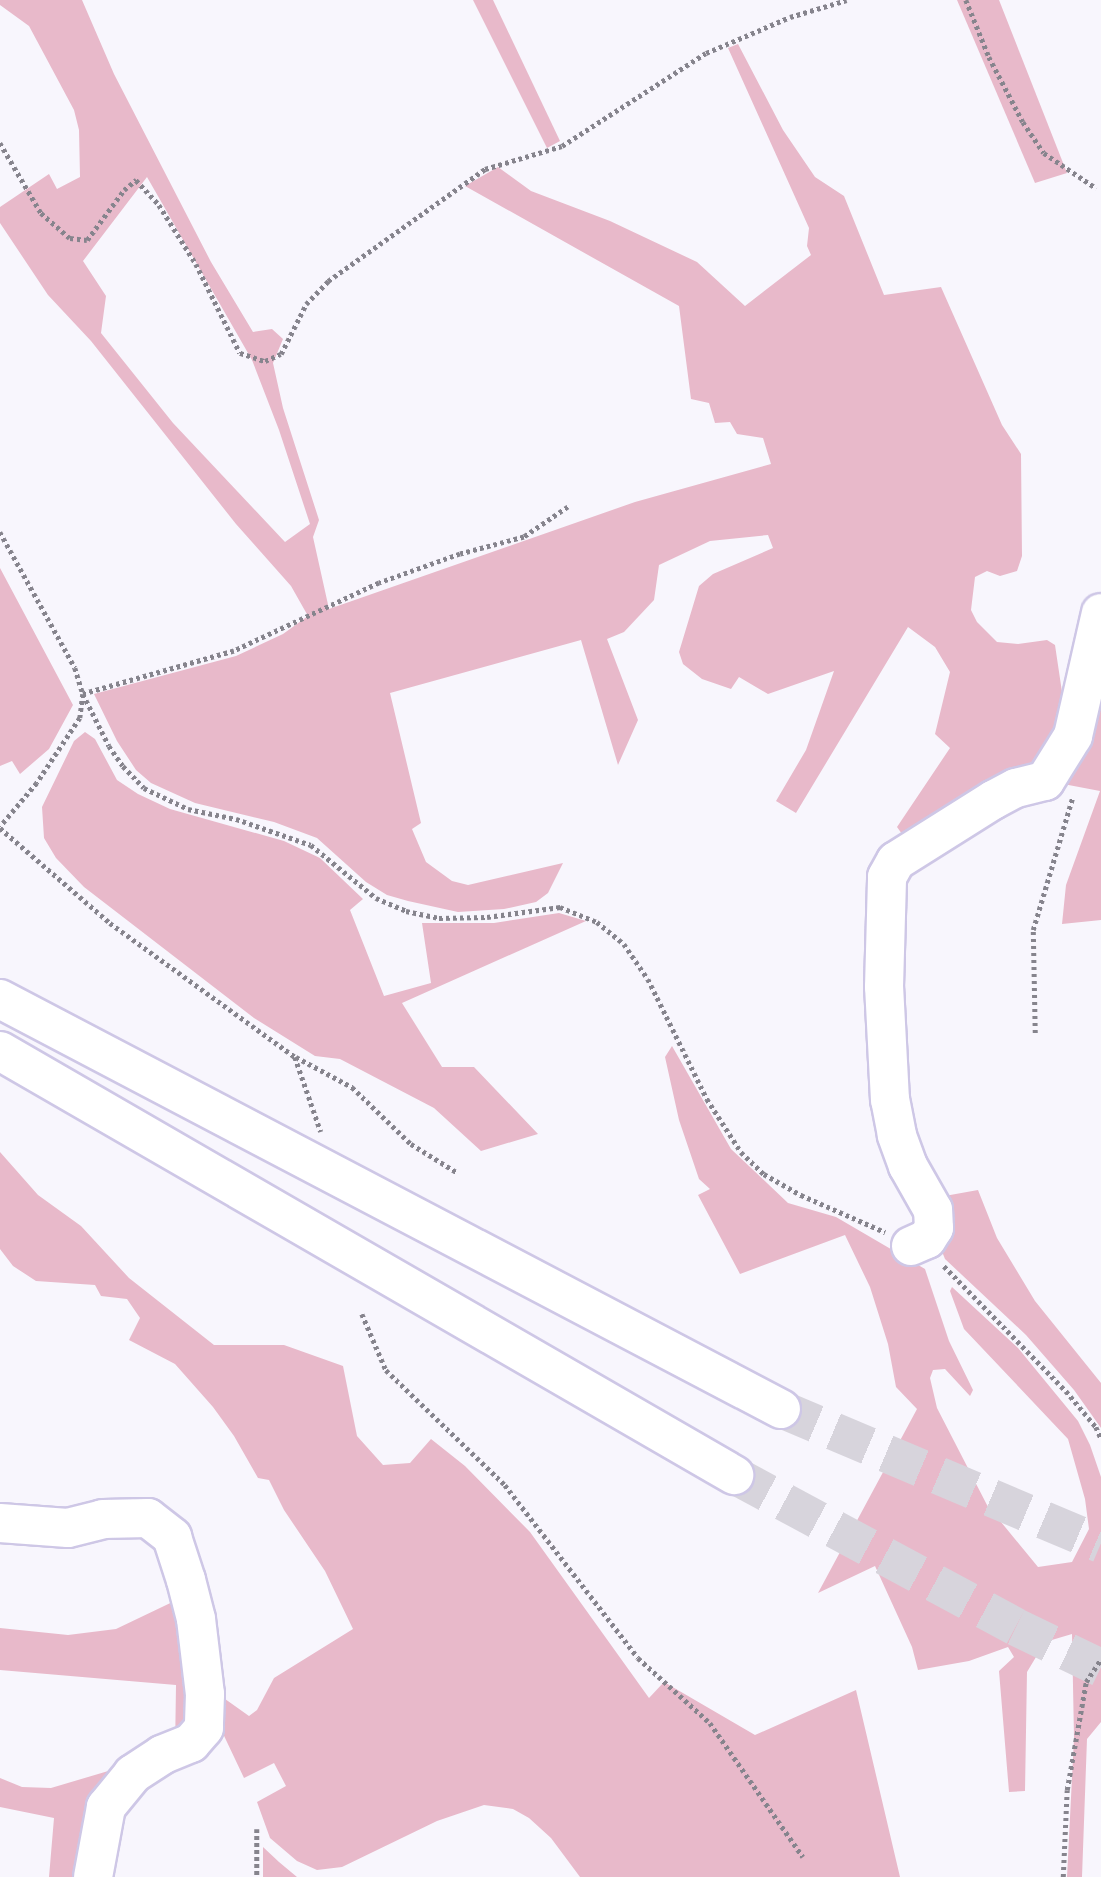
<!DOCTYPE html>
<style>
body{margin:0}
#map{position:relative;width:1101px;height:1877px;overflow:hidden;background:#f8f6fd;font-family:"Varela Round",sans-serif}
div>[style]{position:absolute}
.green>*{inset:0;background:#e8b9ca}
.highway-tunnel>*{height:38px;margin-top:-19px;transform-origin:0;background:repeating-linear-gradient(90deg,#d7d4dc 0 38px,transparent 0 57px)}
.path>*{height:4.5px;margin-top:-2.25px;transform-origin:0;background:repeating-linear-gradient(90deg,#86848d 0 3.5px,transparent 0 7px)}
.roads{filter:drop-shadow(2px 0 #cec7e6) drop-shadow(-2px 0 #cec7e6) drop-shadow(0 2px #cec7e6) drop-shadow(0 -2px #cec7e6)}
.minor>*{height:38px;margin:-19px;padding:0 19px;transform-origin:19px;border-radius:19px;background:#fff}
.highway>*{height:38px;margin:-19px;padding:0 19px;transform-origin:19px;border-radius:19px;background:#fff}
span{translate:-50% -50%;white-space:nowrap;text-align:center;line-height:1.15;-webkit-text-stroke:5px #fff;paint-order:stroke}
</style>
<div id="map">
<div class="green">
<i style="clip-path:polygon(evenodd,0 0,82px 0,114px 74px,211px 262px,253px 332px,272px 329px,283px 339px,273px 363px,283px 408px,319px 520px,313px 537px,329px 609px,635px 502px,771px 464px,763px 438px,737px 434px,730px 422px,715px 423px,709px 403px,691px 399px,679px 306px,465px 186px,498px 167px,531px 191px,610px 221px,697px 262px,745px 306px,811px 255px,807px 246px,809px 228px,728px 48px,738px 44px,783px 130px,815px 177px,844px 196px,884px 295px,941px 287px,1002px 425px,1021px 454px,1022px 556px,1017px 571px,1000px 576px,987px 571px,975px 577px,971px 610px,977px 622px,997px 642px,1018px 644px,1047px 640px,1055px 645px,1062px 692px,1074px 691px,1101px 660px,1101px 920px,1062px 924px,1066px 885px,1100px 791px,1058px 783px,900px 846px,902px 834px,897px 827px,950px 748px,935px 734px,950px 672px,935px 647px,908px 627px,796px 813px,776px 801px,806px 750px,834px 671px,768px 694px,739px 677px,731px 689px,702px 679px,683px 664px,679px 652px,699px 586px,713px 574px,773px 548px,768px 535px,710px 541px,659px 565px,654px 600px,624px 632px,607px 639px,638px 720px,618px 765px,581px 640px,390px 693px,421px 823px,412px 829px,426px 862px,452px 881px,468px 885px,563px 863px,548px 893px,536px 902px,504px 909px,458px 912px,408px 901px,387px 895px,366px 882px,317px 838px,274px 822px,195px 803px,151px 783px,136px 770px,117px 741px,94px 694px,236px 656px,283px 634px,308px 616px,291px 586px,236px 524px,91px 341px,48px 295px,0 223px,0 207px,49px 174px,57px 189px,80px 177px,79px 130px,74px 110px,29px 26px,0 5px,0 0,147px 177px,252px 360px,279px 430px,310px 524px,285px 542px,173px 423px,101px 333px,106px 296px,83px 261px,147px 177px)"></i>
<i style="clip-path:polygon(473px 0,493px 0,560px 141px,547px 148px)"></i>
<i style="clip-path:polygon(957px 0,999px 0,1067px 173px,1035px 183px)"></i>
<i style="clip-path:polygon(0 568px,73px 705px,49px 749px,20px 774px,12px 761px,0 766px)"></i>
<i style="clip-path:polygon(85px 732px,95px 739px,117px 780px,138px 794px,170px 809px,284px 841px,320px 858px,363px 899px,350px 910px,384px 996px,431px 983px,422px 923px,494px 923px,559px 913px,586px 921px,402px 1003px,442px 1067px,474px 1067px,538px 1134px,481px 1151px,434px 1108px,340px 1059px,315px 1056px,254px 1018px,84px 887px,56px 858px,44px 838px,42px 807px,74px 741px)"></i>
<i style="clip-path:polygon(672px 1046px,731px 1149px,788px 1203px,836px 1217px,925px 1269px,949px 1341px,973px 1390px,970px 1396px,945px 1369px,933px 1370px,930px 1378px,937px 1408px,987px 1505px,1038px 1567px,1072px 1562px,1089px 1529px,1085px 1499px,1068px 1439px,964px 1329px,950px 1291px,952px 1287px,1018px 1348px,1078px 1421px,1090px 1445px,1101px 1477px,1101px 1722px,1087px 1739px,1082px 1877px,1067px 1877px,1074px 1738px,1072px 1634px,1045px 1642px,1027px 1672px,1025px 1791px,1009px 1792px,999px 1671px,1014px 1657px,1008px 1647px,969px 1661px,918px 1670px,912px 1647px,875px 1566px,818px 1593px,917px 1409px,896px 1387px,888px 1344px,870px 1287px,845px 1235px,740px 1274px,698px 1195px,710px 1189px,699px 1179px,679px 1120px,665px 1057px)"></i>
<i style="clip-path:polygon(0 1152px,38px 1195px,81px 1226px,129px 1278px,214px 1345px,284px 1345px,343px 1366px,357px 1436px,383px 1465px,410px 1463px,431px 1439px,465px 1466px,530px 1532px,649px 1698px,664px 1682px,755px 1735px,856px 1690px,900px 1877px,580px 1877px,551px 1838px,529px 1818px,513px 1809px,484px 1805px,437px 1821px,342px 1867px,317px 1870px,297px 1861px,270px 1838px,257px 1802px,286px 1786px,274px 1763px,244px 1778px,217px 1721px,211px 1689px,249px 1716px,257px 1710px,274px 1678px,353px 1629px,325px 1571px,284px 1510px,269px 1480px,258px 1478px,234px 1436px,213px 1407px,175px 1364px,129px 1340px,140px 1318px,127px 1299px,101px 1296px,95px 1285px,36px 1281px,13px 1266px,0 1249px)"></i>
<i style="clip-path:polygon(978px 1190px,997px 1238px,1035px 1301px,1101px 1383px,1101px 1428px,1074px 1390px,1026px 1335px,945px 1259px,935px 1234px,928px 1199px)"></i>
<i style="clip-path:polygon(185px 1596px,199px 1687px,175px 1750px,176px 1685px,0 1670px,0 1628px,68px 1635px,116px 1629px)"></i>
<i style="clip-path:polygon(115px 1769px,85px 1877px,49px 1877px,54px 1818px,0 1807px,0 1778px,22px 1787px,51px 1788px)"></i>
<i style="clip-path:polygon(263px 1847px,279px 1862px,297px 1877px,263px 1877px)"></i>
</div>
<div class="highway-tunnel">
<i style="left:781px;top:1409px;width:347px;rotate:22.9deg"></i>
<i style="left:734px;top:1475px;width:320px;rotate:28.3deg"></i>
<i style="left:1016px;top:1627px;width:94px;rotate:25.8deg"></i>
</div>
<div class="path">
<i style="left:966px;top:0;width:61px;rotate:68deg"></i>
<i style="left:989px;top:57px;width:73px;rotate:62.4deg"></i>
<i style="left:1023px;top:122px;width:37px;rotate:56deg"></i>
<i style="left:1044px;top:153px;width:63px;rotate:33.9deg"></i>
<i style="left:0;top:143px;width:81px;rotate:59.6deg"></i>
<i style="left:41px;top:213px;width:38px;rotate:41deg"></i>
<i style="left:70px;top:238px;width:17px;rotate:7deg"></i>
<i style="left:87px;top:240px;width:62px;rotate:-53.5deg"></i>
<i style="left:124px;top:190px;width:16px;rotate:-40deg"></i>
<i style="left:136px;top:180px;width:34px;rotate:47deg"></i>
<i style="left:159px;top:205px;width:70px;rotate:57.9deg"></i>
<i style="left:196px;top:264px;width:99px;rotate:63.7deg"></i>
<i style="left:240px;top:353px;width:26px;rotate:18deg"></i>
<i style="left:265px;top:361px;width:17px;rotate:-24deg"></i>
<i style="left:281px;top:354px;width:56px;rotate:-63.4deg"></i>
<i style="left:306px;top:304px;width:32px;rotate:-46deg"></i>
<i style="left:328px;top:281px;width:193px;rotate:-35.5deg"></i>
<i style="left:485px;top:169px;width:80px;rotate:-16.6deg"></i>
<i style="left:562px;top:146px;width:171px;rotate:-32.9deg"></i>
<i style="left:706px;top:53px;width:91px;rotate:-23.2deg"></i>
<i style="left:790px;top:17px;width:59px;rotate:-16.6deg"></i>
<i style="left:568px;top:507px;width:53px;rotate:145.7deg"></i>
<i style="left:524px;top:537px;width:66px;rotate:165.1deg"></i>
<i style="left:460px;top:554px;width:86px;rotate:160.3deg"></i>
<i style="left:379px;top:583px;width:160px;rotate:154.9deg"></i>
<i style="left:234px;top:651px;width:157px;rotate:164.1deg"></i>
<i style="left:83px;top:694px;width:58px;rotate:63.4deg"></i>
<i style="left:109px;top:746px;width:24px;rotate:55deg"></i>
<i style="left:123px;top:766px;width:30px;rotate:46deg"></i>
<i style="left:144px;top:788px;width:49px;rotate:25.5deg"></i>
<i style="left:188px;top:809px;width:49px;rotate:11.8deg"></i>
<i style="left:236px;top:819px;width:79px;rotate:19.1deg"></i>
<i style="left:311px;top:845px;width:84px;rotate:39.2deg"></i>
<i style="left:376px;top:898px;width:33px;rotate:23deg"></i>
<i style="left:406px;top:911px;width:34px;rotate:12deg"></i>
<i style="left:439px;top:918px;width:48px;rotate:-1.2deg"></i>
<i style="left:487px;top:917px;width:74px;rotate:-7.8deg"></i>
<i style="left:560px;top:907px;width:40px;rotate:22deg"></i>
<i style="left:597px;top:922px;width:35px;rotate:39deg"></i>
<i style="left:624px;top:944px;width:42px;rotate:55.6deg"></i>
<i style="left:648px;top:979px;width:134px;rotate:63.8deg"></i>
<i style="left:707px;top:1099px;width:63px;rotate:57.3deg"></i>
<i style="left:741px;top:1152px;width:32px;rotate:44deg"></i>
<i style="left:764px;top:1174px;width:43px;rotate:29.6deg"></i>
<i style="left:801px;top:1195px;width:92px;rotate:23.8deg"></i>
<i style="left:0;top:532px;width:155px;rotate:61.1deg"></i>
<i style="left:75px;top:668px;width:27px;rotate:73deg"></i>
<i style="left:83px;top:694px;width:24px;rotate:97deg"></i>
<i style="left:80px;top:718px;width:78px;rotate:123.5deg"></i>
<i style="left:37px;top:783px;width:57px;rotate:130.1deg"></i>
<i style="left:0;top:828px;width:145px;rotate:40.8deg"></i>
<i style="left:110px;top:923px;width:228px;rotate:35.9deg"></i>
<i style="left:295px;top:1057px;width:79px;rotate:70.9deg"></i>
<i style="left:1035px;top:1033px;width:103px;rotate:-91.1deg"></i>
<i style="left:1033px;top:930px;width:137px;rotate:-73.4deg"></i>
<i style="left:296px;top:1057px;width:64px;rotate:28.2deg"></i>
<i style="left:352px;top:1087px;width:82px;rotate:44deg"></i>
<i style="left:411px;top:1144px;width:55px;rotate:31.7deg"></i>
<i style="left:944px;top:1266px;width:175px;rotate:45.7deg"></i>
<i style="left:1066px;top:1391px;width:47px;rotate:50.2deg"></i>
<i style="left:1096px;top:1427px;width:12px;rotate:66deg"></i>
<i style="left:362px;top:1314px;width:61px;rotate:66.8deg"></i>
<i style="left:386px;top:1370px;width:165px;rotate:44deg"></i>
<i style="left:505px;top:1485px;width:218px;rotate:52.4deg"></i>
<i style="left:638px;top:1658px;width:97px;rotate:42.1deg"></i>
<i style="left:710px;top:1723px;width:163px;rotate:55.2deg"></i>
<i style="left:257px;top:1829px;width:48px;rotate:90deg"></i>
<i style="left:1063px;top:1877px;width:87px;rotate:-87.4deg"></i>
<i style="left:1067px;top:1790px;width:110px;rotate:-80deg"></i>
<i style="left:1086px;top:1682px;width:27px;rotate:-57deg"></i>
</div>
<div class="roads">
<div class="minor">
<i style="left:911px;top:1246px;width:17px;rotate:-24deg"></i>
<i style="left:927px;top:1239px;width:13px;rotate:-58deg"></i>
<i style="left:934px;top:1228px;width:18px;rotate:-93deg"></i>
<i style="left:933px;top:1210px;width:51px;rotate:-119.6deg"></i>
<i style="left:908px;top:1166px;width:33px;rotate:-110deg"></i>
<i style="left:897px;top:1135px;width:36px;rotate:-101deg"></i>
<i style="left:890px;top:1100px;width:113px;rotate:-93deg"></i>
<i style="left:884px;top:987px;width:110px;rotate:-88.4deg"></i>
<i style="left:887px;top:877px;width:18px;rotate:-61deg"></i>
<i style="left:896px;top:861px;width:115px;rotate:-32.2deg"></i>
<i style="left:993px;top:800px;width:26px;rotate:-28deg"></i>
<i style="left:1016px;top:788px;width:30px;rotate:-14deg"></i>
<i style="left:1045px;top:781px;width:53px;rotate:-58.1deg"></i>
<i style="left:1073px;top:736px;width:126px;rotate:-77.2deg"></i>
<i style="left:0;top:1523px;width:68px;rotate:4.2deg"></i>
<i style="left:68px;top:1528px;width:36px;rotate:-14deg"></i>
<i style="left:103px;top:1519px;width:45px;rotate:-1.3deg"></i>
<i style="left:148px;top:1518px;width:31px;rotate:38deg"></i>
<i style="left:172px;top:1537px;width:45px;rotate:72deg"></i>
<i style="left:186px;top:1580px;width:40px;rotate:75.6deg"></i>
<i style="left:196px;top:1619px;width:76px;rotate:83.2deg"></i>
<i style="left:205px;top:1694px;width:34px;rotate:92deg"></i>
<i style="left:204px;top:1728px;width:20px;rotate:131deg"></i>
<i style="left:191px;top:1743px;width:31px;rotate:158deg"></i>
<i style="left:162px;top:1755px;width:35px;rotate:147deg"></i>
<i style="left:133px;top:1774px;width:43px;rotate:129.3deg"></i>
<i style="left:106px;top:1807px;width:71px;rotate:100.5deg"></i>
</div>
<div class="highway">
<i style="left:0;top:999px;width:882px;rotate:27.7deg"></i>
<i style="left:0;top:1051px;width:848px;rotate:30.01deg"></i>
</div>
</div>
</div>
